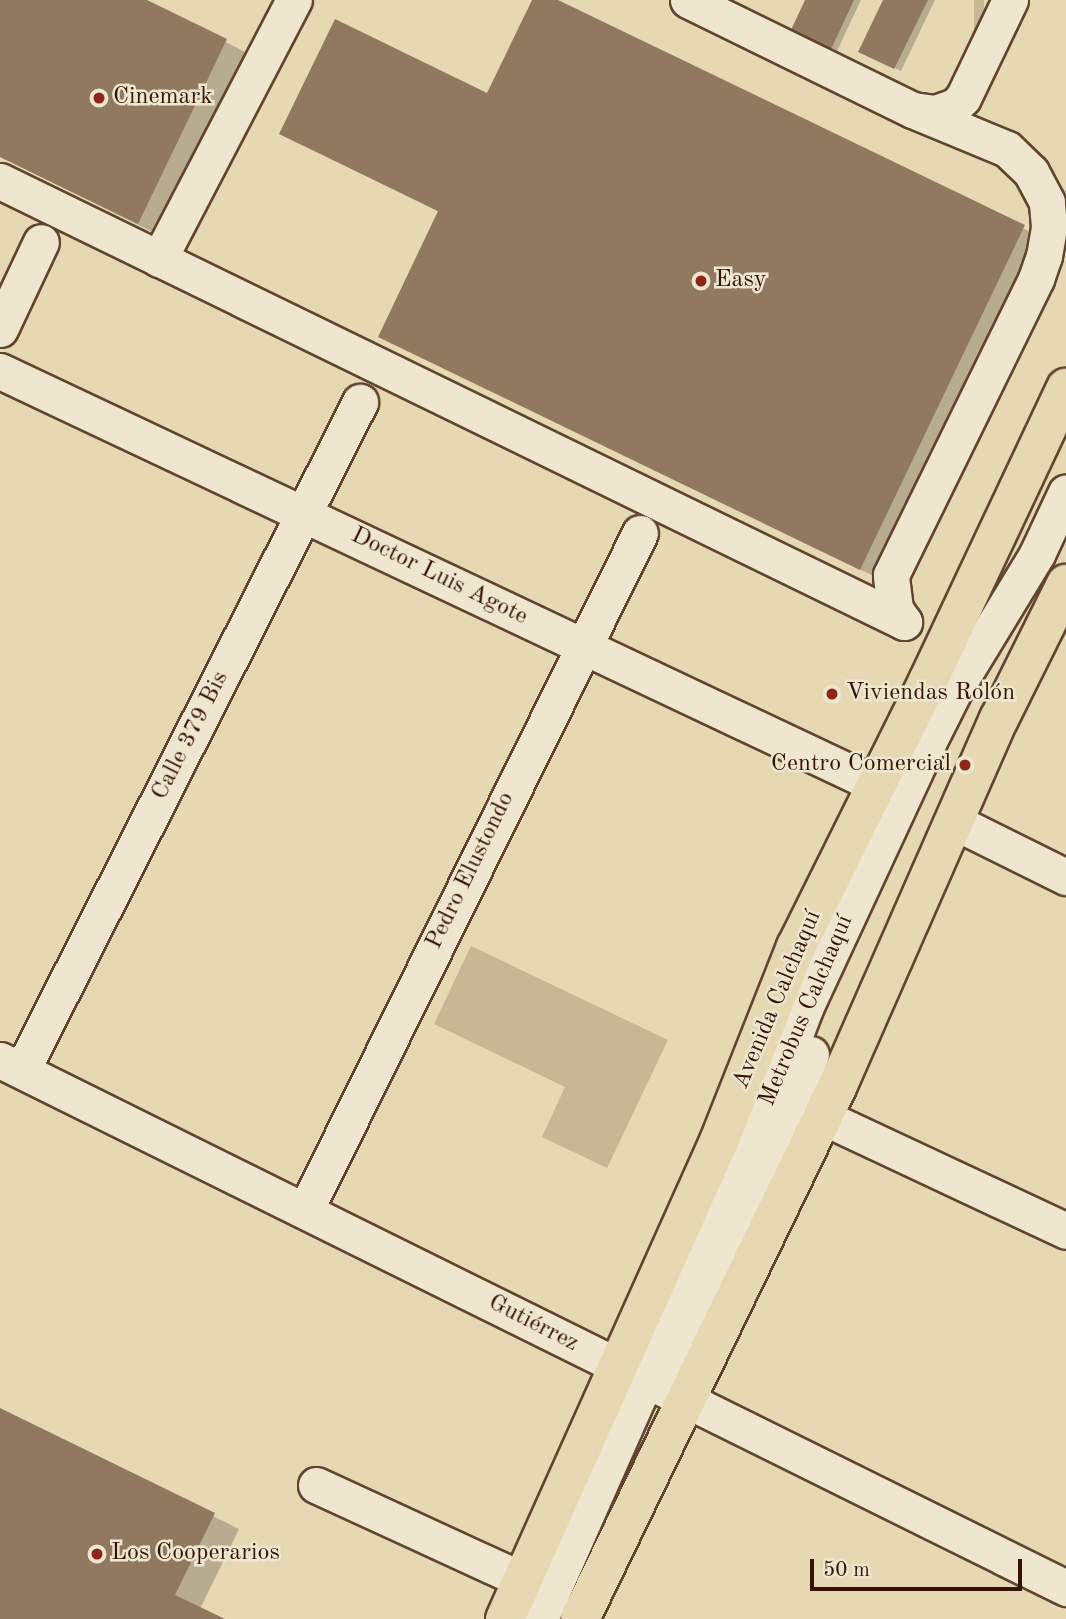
<!DOCTYPE html>
<meta charset="utf-8">
<style>
body{margin:0}
#map{position:relative;width:1066px;height:1619px;overflow:hidden;background:#e5d8b3;font-family:"Old Standard TT",serif}
div>[style]{position:absolute}
.green>*{inset:0;background:#c7b795;transform-origin:0 0}
.shadow>*{inset:0;background:#0003}
.building>*{inset:0;background:#90795f}
.roads{filter:drop-shadow(2px 0 #60442f) drop-shadow(-2px 0 #60442f) drop-shadow(0 2px #60442f) drop-shadow(0 -2px #60442f)}
.minor>*{height:35px;margin:-17.5px;padding:0 17.5px;transform-origin:17.5px;border-radius:17.5px;background:#eee6ce}
.major>*{height:38px;margin:-19px;padding:0 19px;transform-origin:19px;border-radius:19px;background:#e5d8b3}
.dots>*{width:19px;height:19px;translate:-50% -50%;box-sizing:border-box;border:4px solid #eee6ce;border-radius:50%}
span{translate:-50% -50%;white-space:nowrap;text-align:center;line-height:1.15;-webkit-text-stroke:5px #eee6ce;paint-order:stroke}
.poi-label{font-size:24px;color:#341303}
.left{translate:0 -50%;text-align:left}
.right{translate:-100% -50%;text-align:right}
.street-label{font-size:24px;color:#341303}
.scale{position:absolute;left:810px;top:1559px;width:212px;height:32px;box-sizing:border-box;border:4px solid #341303;border-top:0;padding-left:9px;font-size:21px;line-height:24px;white-space:nowrap;color:#341303;-webkit-text-stroke:5px #eee6ce;paint-order:stroke}
</style>
<div id="map">
<div class="green">
<i style="left:974px;top:0;width:10px;height:94px"></i>
<i style="clip-path:polygon(471px 946px,668px 1040px,607px 1168px,542px 1137px,565px 1087px,434px 1024px)"></i>
</div>
<div class="shadow">
<i style="clip-path:polygon(0 0,143px 0,251px 55px,163px 237px,0 157px)"></i>
<i style="clip-path:polygon(534px 0,554px 0,1049px 241px,886px 582px,380px 336px,439px 212px,282px 134px,488px 95px)"></i>
<i style="clip-path:polygon(807px 0,861px 0,837px 51px,798px 33px)"></i>
<i style="clip-path:polygon(885px 0,935px 0,901px 71px,866px 54px)"></i>
<i style="clip-path:polygon(0 1410px,239px 1529px,200px 1609px,221px 1619px,0 1619px)"></i>
</div>
<div class="building">
<i style="clip-path:polygon(0 0,147px 0,227px 39px,138px 224px,0 157px)"></i>
<i style="clip-path:polygon(532px 0,558px 0,1025px 225px,860px 570px,378px 337px,438px 211px,279px 134px,335px 19px,487px 93px)"></i>
<i style="clip-path:polygon(805px 0,854px 0,831px 49px,791px 30px)"></i>
<i style="clip-path:polygon(883px 0,928px 0,894px 69px,858px 52px)"></i>
<i style="clip-path:polygon(0 1408px,215px 1513px,175px 1595px,225px 1619px,0 1619px)"></i>
</div>
<div class="roads">
<div class="minor">
<i style="left:688px;top:0;width:250px;rotate:26.1deg"></i>
<i style="left:913px;top:110px;width:22px;rotate:8deg"></i>
<i style="left:935px;top:113px;width:21px;rotate:-19deg"></i>
<i style="left:955px;top:106px;width:11px;rotate:-45deg"></i>
<i style="left:963px;top:98px;width:109px;rotate:-64.4deg"></i>
<i style="left:0;top:181px;width:1006px;rotate:26deg"></i>
<i style="left:159px;top:259px;width:292px;rotate:-62.5deg"></i>
<i style="left:0;top:329px;width:96px;rotate:-64.8deg"></i>
<i style="left:0;top:371px;width:970px;rotate:25.27deg"></i>
<i style="left:904px;top:622px;width:16px;rotate:-125deg"></i>
<i style="left:895px;top:609px;width:34px;rotate:-97deg"></i>
<i style="left:891px;top:575px;width:330px;rotate:-63.9deg"></i>
<i style="left:1036px;top:279px;width:24px;rotate:-71deg"></i>
<i style="left:1044px;top:256px;width:29px;rotate:-80deg"></i>
<i style="left:1049px;top:227px;width:25px;rotate:-95deg"></i>
<i style="left:1047px;top:202px;width:34px;rotate:-118deg"></i>
<i style="left:1031px;top:172px;width:33px;rotate:-136deg"></i>
<i style="left:1007px;top:149px;width:102px;rotate:-157.5deg"></i>
<i style="left:953px;top:821px;width:126px;rotate:26.4deg"></i>
<i style="left:0;top:1060px;width:1190px;rotate:26.35deg"></i>
<i style="left:22px;top:1070px;width:749px;rotate:-63.16deg"></i>
<i style="left:823px;top:1117px;width:268px;rotate:25.1deg"></i>
<i style="left:306px;top:1209px;width:754px;rotate:-63.71deg"></i>
<i style="left:670px;top:1381px;width:272px;rotate:-65deg"></i>
<i style="left:785px;top:1134px;width:84px;rotate:-72deg"></i>
<i style="left:316px;top:1485px;width:228px;rotate:24.7deg"></i>
<i style="left:540px;top:1619px;width:573px;rotate:-66.12deg"></i>
<i style="left:772px;top:1095px;width:95px;rotate:-69.1deg"></i>
<i style="left:806px;top:1006px;width:288px;rotate:-65.1deg"></i>
<i style="left:927px;top:745px;width:63px;rotate:-63.4deg"></i>
<i style="left:955px;top:689px;width:158px;rotate:-58.7deg"></i>
<i style="left:1037px;top:554px;width:68px;rotate:-64.9deg"></i>
</div>
<div class="major">
<i style="left:505px;top:1619px;width:524px;rotate:-65.88deg"></i>
<i style="left:719px;top:1141px;width:209px;rotate:-68.4deg"></i>
<i style="left:796px;top:947px;width:299px;rotate:-63.6deg"></i>
<i style="left:929px;top:679px;width:322px;rotate:-64.8deg"></i>
<i style="left:580px;top:1619px;width:593px;rotate:-64.21deg"></i>
<i style="left:838px;top:1085px;width:400px;rotate:-66.3deg"></i>
<i style="left:999px;top:719px;width:151px;rotate:-63.6deg"></i>
</div>
</div>
<div class="dots">
<i style="left:99px;top:98px;background:#8f2418"></i>
<i style="left:701px;top:281px;background:#8f2418"></i>
<i style="left:832px;top:694px;background:#8f2418"></i>
<i style="left:965px;top:765px;background:#8f2418"></i>
<i style="left:97px;top:1554px;background:#8f2418"></i>
</div>
<div class="poi-label">
<span class="left" style="left:113px;top:98px">Cinemark</span>
<span class="left" style="left:715px;top:281px">Easy</span>
<span class="left" style="left:846px;top:694px">Viviendas Rolón</span>
<span class="right" style="left:951px;top:765px">Centro Comercial</span>
<span class="left" style="left:111px;top:1554px">Los Cooperarios</span>
</div>
<div class="street-label">
<span style="left:439px;top:577px;rotate:26deg">Doctor Luis Agote</span>
<span style="left:191px;top:736px;rotate:-63deg">Calle 379 Bis</span>
<span style="left:471px;top:871px;rotate:-64deg">Pedro Elustondo</span>
<span style="left:778px;top:1000px;rotate:-67deg">Avenida Calchaquí</span>
<span style="left:807px;top:1011px;rotate:-67deg">Metrobus Calchaquí</span>
<span style="left:533px;top:1324px;rotate:27deg">Gutiérrez</span>
</div>
<div class="scale">50 m</div>
</div>
